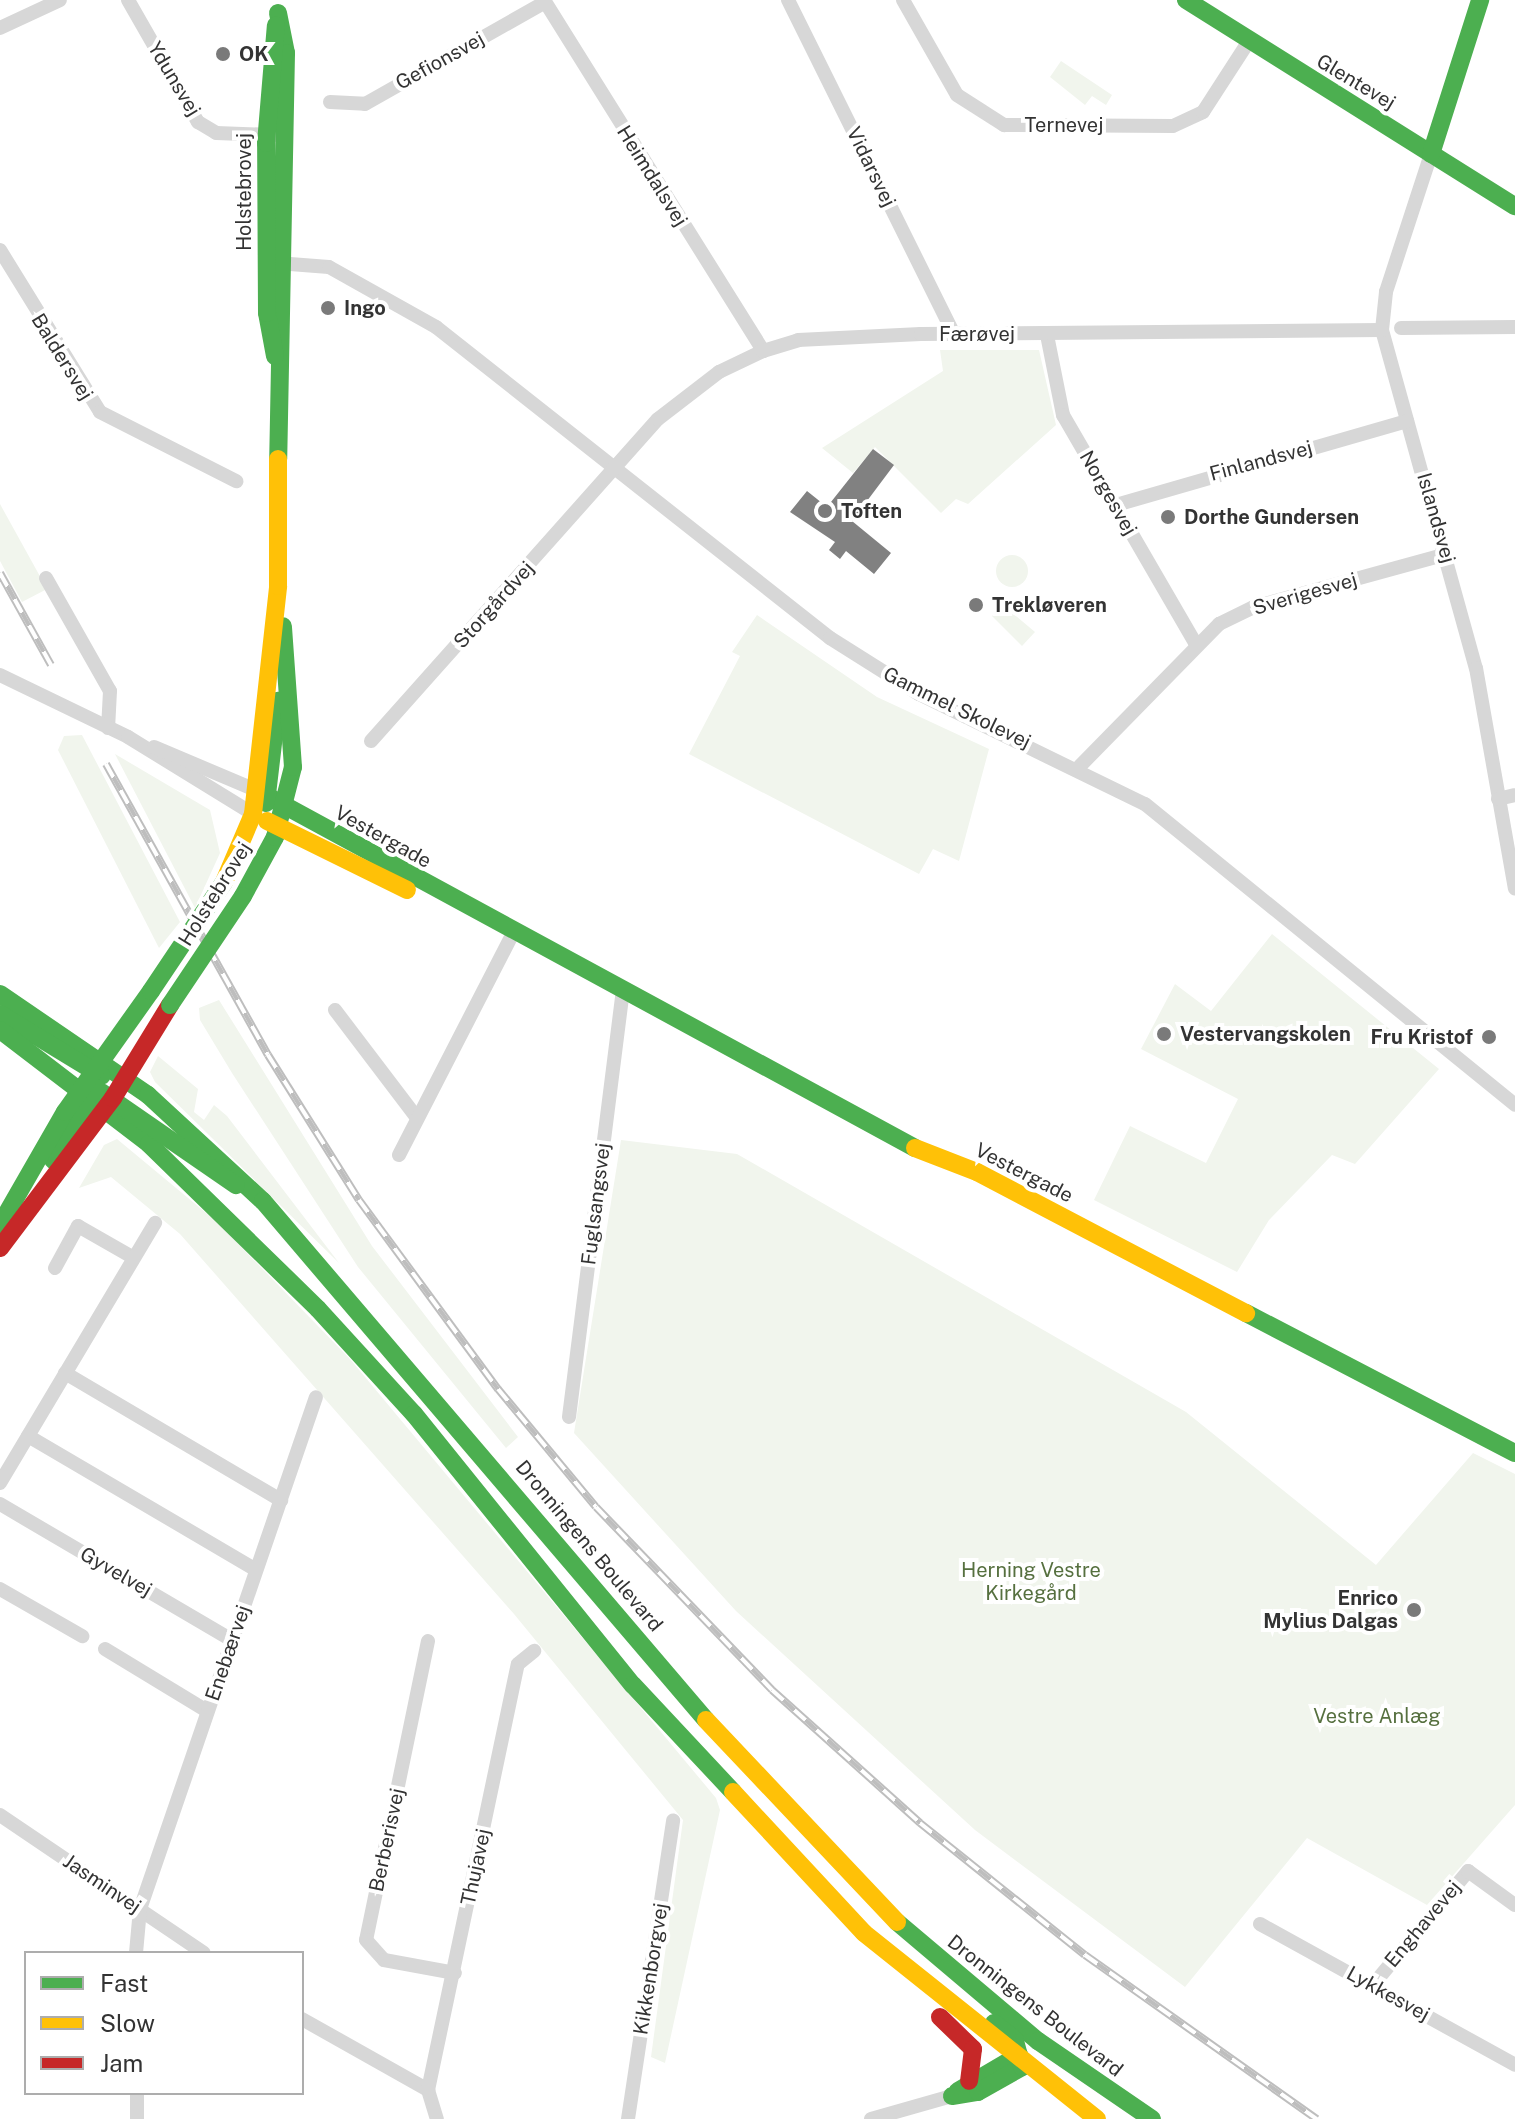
<!DOCTYPE html>
<meta charset="utf-8">
<style>
body{margin:0}
#map{position:relative;width:1515px;height:2119px;overflow:hidden;background:#fff;font-family:"Public Sans",sans-serif}
div>[style]{position:absolute}
.green>*{inset:0;background:#f1f5ed}
.round{border-radius:50%}
.building>*{inset:0;background:#818181}
.street>*{height:14px;margin:-7px;padding:0 7px;transform-origin:7px;border-radius:7px;background:#d7d7d7}
.fast>*{height:18px;margin:-9px;padding:0 9px;transform-origin:9px;border-radius:9px;background:#4caf50}
.slow>*{height:18px;margin:-9px;padding:0 9px;transform-origin:9px;border-radius:9px;background:#ffc107}
.jam>*{height:18px;margin:-9px;padding:0 9px;transform-origin:9px;border-radius:9px;background:#c62828}
.rail>*{height:8px;margin-top:-4px;transform-origin:0;background:repeating-linear-gradient(90deg,#fff 0 15px,#bebebe 0 30px);box-sizing:border-box;border-block:2px solid #bebebe}
.fast-bridge>*{height:18px;margin:-9px;padding:0 9px;transform-origin:9px;border-radius:9px;background:#4caf50}
.dots>*{width:22px;height:22px;translate:-50% -50%;box-sizing:border-box;border:4px solid #fff;border-radius:50%}
span{translate:-50% -50%;white-space:nowrap;text-align:center;line-height:1.15;-webkit-text-stroke:8px #fff;paint-order:stroke}
.poi-label{font-size:20px;color:#333;font-weight:700}
.left{translate:0 -50%;text-align:left}
.right{translate:-100% -50%;text-align:right}
.street-label{font-size:20px;color:#333}
.park-label{font-size:20px;color:#56703f}
.legend{position:absolute;left:24px;top:1951px;width:280px;height:144px;box-sizing:border-box;background:#fff;border:2px solid #adadad;margin:0;padding:10px 14px;list-style:none;font-size:24px;color:#333}
.legend li{display:flex;align-items:center;gap:16px;height:40px}
.legend b{width:40px;border:2px solid #adadad}
</style>
<div id="map">
<div class="green">
<i style="clip-path:polygon(1061px 61px,1112px 95px,1106px 105px,1092px 96px,1085px 105px,1050px 77px)"></i>
<i style="clip-path:polygon(940px 350px,1039px 350px,1056px 425px,968px 504px,956px 499px,941px 513px,875px 447px,853px 473px,822px 448px,943px 371px)"></i>
<i style="clip-path:polygon(0 504px,47px 589px,22px 602px,0 561px)"></i>
<i class="round" style="left:996px;top:555px;width:32px;height:32px"></i>
<i style="clip-path:polygon(1003px 605px,1035px 632px,1022px 646px,992px 616px)"></i>
<i style="clip-path:polygon(757px 615px,877px 697px,989px 749px,959px 861px,933px 849px,919px 874px,689px 754px,740px 656px,732px 652px)"></i>
<i style="clip-path:polygon(82px 735px,180px 922px,159px 948px,58px 750px,64px 736px)"></i>
<i style="clip-path:polygon(115px 754px,210px 810px,220px 853px,195px 908px)"></i>
<i style="clip-path:polygon(1272px 934px,1439px 1069px,1355px 1164px,1332px 1155px,1269px 1220px,1237px 1272px,1094px 1200px,1130px 1126px,1206px 1163px,1238px 1099px,1141px 1049px,1175px 984px,1211px 1011px)"></i>
<i style="clip-path:polygon(219px 1000px,372px 1246px,518px 1437px,506px 1448px,358px 1267px,232px 1073px,200px 1020px,199px 1008px)"></i>
<i style="clip-path:polygon(158px 1056px,198px 1089px,194px 1112px,204px 1120px,214px 1105px,227px 1116px,339px 1263px,155px 1082px,150px 1072px)"></i>
<i style="clip-path:polygon(117px 1139px,217px 1222px,350px 1359px,716px 1798px,720px 1810px,665px 2063px,651px 2057px,683px 1820px,514px 1614px,180px 1234px,111px 1177px,79px 1188px,104px 1145px)"></i>
<i style="clip-path:polygon(621px 1140px,737px 1154px,1186px 1412px,1376px 1565px,1473px 1453px,1515px 1474px,1515px 1805px,1427px 1905px,1307px 1838px,1185px 1987px,975px 1830px,736px 1611px,574px 1433px)"></i>
</div>
<div class="building">
<i style="clip-path:polygon(873px 449px,894px 465px,852px 521px,891px 553px,874px 574px,846px 551px,840px 559px,829px 550px,835px 542px,790px 512px,807px 491px,827px 507px)"></i>
</div>
<div class="street">
<i style="left:128px;top:0;width:141px;rotate:60.2deg"></i>
<i style="left:198px;top:122px;width:21px;rotate:31deg"></i>
<i style="left:216px;top:133px;width:58px;rotate:2deg"></i>
<i style="left:544px;top:0;width:414px;rotate:58deg"></i>
<i style="left:788px;top:0;width:373px;rotate:63.6deg"></i>
<i style="left:903px;top:0;width:109px;rotate:60.4deg"></i>
<i style="left:957px;top:95px;width:56px;rotate:32.6deg"></i>
<i style="left:1004px;top:125px;width:169px;rotate:0.3deg"></i>
<i style="left:1173px;top:126px;width:33px;rotate:-25deg"></i>
<i style="left:1203px;top:112px;width:85px;rotate:-57.1deg"></i>
<i style="left:0;top:28px;width:66px;rotate:-25deg"></i>
<i style="left:330px;top:102px;width:35px;rotate:3deg"></i>
<i style="left:365px;top:104px;width:207px;rotate:-29.5deg"></i>
<i style="left:1431px;top:154px;width:145px;rotate:108.1deg"></i>
<i style="left:1386px;top:292px;width:38px;rotate:96deg"></i>
<i style="left:1382px;top:330px;width:351px;rotate:74.5deg"></i>
<i style="left:1476px;top:668px;width:224px;rotate:80deg"></i>
<i style="left:0;top:250px;width:190px;rotate:58.3deg"></i>
<i style="left:100px;top:412px;width:153px;rotate:26.9deg"></i>
<i style="left:277px;top:263px;width:52px;rotate:4.4deg"></i>
<i style="left:329px;top:267px;width:123px;rotate:29.3deg"></i>
<i style="left:436px;top:327px;width:502px;rotate:38.29deg"></i>
<i style="left:830px;top:638px;width:105px;rotate:32.2deg"></i>
<i style="left:919px;top:694px;width:251px;rotate:26deg"></i>
<i style="left:1145px;top:804px;width:477px;rotate:39.1deg"></i>
<i style="left:1401px;top:328px;width:114px;rotate:-0.5deg"></i>
<i style="left:1047px;top:335px;width:82px;rotate:78.7deg"></i>
<i style="left:1063px;top:415px;width:263px;rotate:59.9deg"></i>
<i style="left:1116px;top:505px;width:303px;rotate:-16.1deg"></i>
<i style="left:46px;top:578px;width:130px;rotate:60.5deg"></i>
<i style="left:110px;top:691px;width:37px;rotate:93deg"></i>
<i style="left:0;top:675px;width:142px;rotate:25.8deg"></i>
<i style="left:128px;top:737px;width:147px;rotate:31.6deg"></i>
<i style="left:371px;top:741px;width:431px;rotate:-48.3deg"></i>
<i style="left:658px;top:419px;width:77px;rotate:-37.6deg"></i>
<i style="left:719px;top:372px;width:49px;rotate:-25.5deg"></i>
<i style="left:763px;top:351px;width:37px;rotate:-17deg"></i>
<i style="left:798px;top:340px;width:123px;rotate:-2.8deg"></i>
<i style="left:921px;top:334px;width:461px;rotate:-0.5deg"></i>
<i style="left:154px;top:747px;width:111px;rotate:22.9deg"></i>
<i style="left:1080px;top:766px;width:199px;rotate:-45.6deg"></i>
<i style="left:1219px;top:624px;width:39px;rotate:-26deg"></i>
<i style="left:1254px;top:607px;width:200px;rotate:-15.4deg"></i>
<i style="left:1498px;top:799px;width:17px;rotate:-13deg"></i>
<i style="left:335px;top:1010px;width:136px;rotate:52.8deg"></i>
<i style="left:399px;top:1155px;width:250px;rotate:-62.8deg"></i>
<i style="left:55px;top:1268px;width:48px;rotate:-61.3deg"></i>
<i style="left:78px;top:1226px;width:64px;rotate:29.7deg"></i>
<i style="left:65px;top:1373px;width:251px;rotate:30.5deg"></i>
<i style="left:569px;top:1417px;width:430px;rotate:-82.8deg"></i>
<i style="left:28px;top:1436px;width:264px;rotate:30.4deg"></i>
<i style="left:0;top:1483px;width:303px;rotate:-59.2deg"></i>
<i style="left:0;top:1504px;width:269px;rotate:30.4deg"></i>
<i style="left:0;top:1589px;width:95px;rotate:29.8deg"></i>
<i style="left:428px;top:1641px;width:305px;rotate:101.7deg"></i>
<i style="left:366px;top:1940px;width:27px;rotate:48deg"></i>
<i style="left:384px;top:1960px;width:72px;rotate:10.4deg"></i>
<i style="left:105px;top:1649px;width:119px;rotate:31.3deg"></i>
<i style="left:0;top:1815px;width:246px;rotate:34.1deg"></i>
<i style="left:1260px;top:1924px;width:291px;rotate:28.9deg"></i>
<i style="left:136px;top:1953px;width:44px;rotate:-84.8deg"></i>
<i style="left:140px;top:1909px;width:541px;rotate:-71.03deg"></i>
<i style="left:1372px;top:1986px;width:150px;rotate:-50.1deg"></i>
<i style="left:1468px;top:1871px;width:58px;rotate:35.9deg"></i>
<i style="left:302px;top:2019px;width:145px;rotate:29.4deg"></i>
<i style="left:428px;top:2090px;width:30px;rotate:73deg"></i>
<i style="left:428px;top:2090px;width:435px;rotate:-78.1deg"></i>
<i style="left:518px;top:1664px;width:21px;rotate:-39deg"></i>
<i style="left:137px;top:2093px;width:26px;rotate:90deg"></i>
<i style="left:628px;top:2119px;width:302px;rotate:-81.4deg"></i>
<i style="left:871px;top:2119px;width:84px;rotate:-15.9deg"></i>
</div>
<div class="fast">
<i style="left:1186px;top:0;width:388px;rotate:32.1deg"></i>
<i style="left:278px;top:13px;width:41px;rotate:78.7deg"></i>
<i style="left:286px;top:53px;width:406px;rotate:91.1deg"></i>
<i style="left:1431px;top:154px;width:162px;rotate:-72.3deg"></i>
<i style="left:275px;top:356px;width:44px;rotate:-100.5deg"></i>
<i style="left:267px;top:313px;width:170px;rotate:-90.3deg"></i>
<i style="left:266px;top:143px;width:118px;rotate:-85.2deg"></i>
<i style="left:256px;top:790px;width:750px;rotate:28.51deg"></i>
<i style="left:266px;top:803px;width:103px;rotate:-83.3deg"></i>
<i style="left:243px;top:896px;width:67px;rotate:-61.5deg"></i>
<i style="left:275px;top:837px;width:72px;rotate:-75.6deg"></i>
<i style="left:293px;top:767px;width:141px;rotate:-94.1deg"></i>
<i style="left:0;top:994px;width:179px;rotate:34.3deg"></i>
<i style="left:148px;top:1095px;width:156px;rotate:42.7deg"></i>
<i style="left:263px;top:1201px;width:682px;rotate:49.52deg"></i>
<i style="left:0;top:1014px;width:119px;rotate:31.3deg"></i>
<i style="left:0;top:1030px;width:188px;rotate:37.4deg"></i>
<i style="left:149px;top:1144px;width:236px;rotate:44.3deg"></i>
<i style="left:318px;top:1309px;width:142px;rotate:47.6deg"></i>
<i style="left:414px;top:1414px;width:348px;rotate:51.1deg"></i>
<i style="left:633px;top:1685px;width:146px;rotate:46.9deg"></i>
<i style="left:101px;top:1092px;width:164px;rotate:34.6deg"></i>
<i style="left:53px;top:1160px;width:84px;rotate:-58.2deg"></i>
<i style="left:0;top:1225px;width:130px;rotate:-60.1deg"></i>
<i style="left:65px;top:1112px;width:148px;rotate:-54.6deg"></i>
<i style="left:1246px;top:1313px;width:303px;rotate:27.5deg"></i>
<i style="left:897px;top:1922px;width:185px;rotate:40.2deg"></i>
<i style="left:1038px;top:2041px;width:138px;rotate:34.4deg"></i>
<i style="left:958px;top:2091px;width:71px;rotate:-30.5deg"></i>
<i style="left:952px;top:2096px;width:26px;rotate:-9deg"></i>
<i style="left:978px;top:2092px;width:51px;rotate:-29.6deg"></i>
<i style="left:1022px;top:2067px;width:28px;rotate:-105deg"></i>
<i style="left:1015px;top:2040px;width:27px;rotate:-141deg"></i>
</div>
<div class="slow">
<i style="left:267px;top:821px;width:156px;rotate:26.2deg"></i>
<i style="left:224px;top:882px;width:74px;rotate:-66.9deg"></i>
<i style="left:253px;top:814px;width:229px;rotate:-83.7deg"></i>
<i style="left:278px;top:586px;width:127px;rotate:-90deg"></i>
<i style="left:915px;top:1148px;width:66px;rotate:21.2deg"></i>
<i style="left:977px;top:1172px;width:304px;rotate:27.7deg"></i>
<i style="left:706px;top:1720px;width:278px;rotate:46.6deg"></i>
<i style="left:733px;top:1792px;width:192px;rotate:47.1deg"></i>
<i style="left:864px;top:1933px;width:298px;rotate:38.6deg"></i>
</div>
<div class="jam">
<i style="left:0;top:1248px;width:188px;rotate:-53deg"></i>
<i style="left:113px;top:1098px;width:109px;rotate:-58.5deg"></i>
<i style="left:940px;top:2017px;width:46px;rotate:44.1deg"></i>
<i style="left:973px;top:2049px;width:32px;rotate:97deg"></i>
</div>
<div class="rail">
<i style="left:0;top:573px;width:105px;rotate:61deg"></i>
<i style="left:106px;top:764px;width:333px;rotate:60.9deg"></i>
<i style="left:268px;top:1055px;width:171px;rotate:57.9deg"></i>
<i style="left:359px;top:1200px;width:235px;rotate:53.7deg"></i>
<i style="left:498px;top:1389px;width:153px;rotate:50.3deg"></i>
<i style="left:596px;top:1507px;width:254px;rotate:46.1deg"></i>
<i style="left:772px;top:1690px;width:199px;rotate:41.9deg"></i>
<i style="left:920px;top:1823px;width:211px;rotate:38.7deg"></i>
<i style="left:1085px;top:1955px;width:284px;rotate:35.3deg"></i>
</div>
<div class="fast-bridge">
<i style="left:151px;top:991px;width:131px;rotate:-56.2deg"></i>
<i style="left:170px;top:1005px;width:131px;rotate:-56.2deg"></i>
</div>
<div class="dots">
<i style="left:223px;top:54px;background:#7a7a7a"></i>
<i style="left:328px;top:308px;background:#7a7a7a"></i>
<i style="left:825px;top:511px;background:#7a7a7a"></i>
<i style="left:1168px;top:517px;background:#7a7a7a"></i>
<i style="left:976px;top:605px;background:#7a7a7a"></i>
<i style="left:1164px;top:1034px;background:#7a7a7a"></i>
<i style="left:1489px;top:1037px;background:#7a7a7a"></i>
<i style="left:1414px;top:1610px;background:#7a7a7a"></i>
</div>
<div class="poi-label">
<span class="left" style="left:239px;top:54px">OK</span>
<span class="left" style="left:344px;top:308px">Ingo</span>
<span class="left" style="left:841px;top:511px">Toften</span>
<span class="left" style="left:1184px;top:517px">Dorthe Gundersen</span>
<span class="left" style="left:992px;top:605px">Trekløveren</span>
<span class="left" style="left:1180px;top:1034px">Vestervangskolen</span>
<span class="right" style="left:1473px;top:1037px">Fru Kristof</span>
<span class="right" style="left:1398px;top:1610px">Enrico<br>Mylius Dalgas</span>
</div>
<div class="street-label">
<span style="left:440px;top:61px;rotate:-29deg">Gefionsvej</span>
<span style="left:174px;top:79px;rotate:59deg">Ydunsvej</span>
<span style="left:1356px;top:82px;rotate:31deg">Glentevej</span>
<span style="left:1064px;top:125px">Ternevej</span>
<span style="left:871px;top:167px;rotate:64deg">Vidarsvej</span>
<span style="left:652px;top:176px;rotate:58deg">Heimdalsvej</span>
<span style="left:244px;top:192px;rotate:-90deg">Holstebrovej</span>
<span style="left:977px;top:334px">Færøvej</span>
<span style="left:62px;top:357px;rotate:58deg">Baldersvej</span>
<span style="left:1261px;top:461px;rotate:-15deg">Finlandsvej</span>
<span style="left:1108px;top:493px;rotate:60deg">Norgesvej</span>
<span style="left:1436px;top:518px;rotate:74deg">Islandsvej</span>
<span style="left:1305px;top:594px;rotate:-16deg">Sverigesvej</span>
<span style="left:494px;top:605px;rotate:-48deg">Storgårdvej</span>
<span style="left:957px;top:708px;rotate:26deg">Gammel Skolevej</span>
<span style="left:383px;top:837px;rotate:29deg">Vestergade</span>
<span style="left:215px;top:894px;rotate:-58deg">Holstebrovej</span>
<span style="left:1024px;top:1173px;rotate:27deg">Vestergade</span>
<span style="left:596px;top:1204px;rotate:-83deg">Fuglsangsvej</span>
<span style="left:589px;top:1546px;rotate:50deg">Dronningens Boulevard</span>
<span style="left:116px;top:1572px;rotate:30deg">Gyvelvej</span>
<span style="left:228px;top:1653px;rotate:-71deg">Enebærvej</span>
<span style="left:387px;top:1840px;rotate:-78deg">Berberisvej</span>
<span style="left:476px;top:1867px;rotate:-78deg">Thujavej</span>
<span style="left:102px;top:1884px;rotate:34deg">Jasminvej</span>
<span style="left:1423px;top:1924px;rotate:-50deg">Enghavevej</span>
<span style="left:651px;top:1969px;rotate:-81deg">Kikkenborgvej</span>
<span style="left:1388px;top:1994px;rotate:29deg">Lykkesvej</span>
<span style="left:1035px;top:2006px;rotate:38deg">Dronningens Boulevard</span>
</div>
<div class="park-label">
<span style="left:1031px;top:1582px">Herning Vestre<br>Kirkegård</span>
<span style="left:1377px;top:1716px">Vestre Anlæg</span>
</div>
<ul class="legend">
<li><b style="height:10px;background:#4caf50"></b>Fast</li>
<li><b style="height:10px;background:#ffc107"></b>Slow</li>
<li><b style="height:10px;background:#c62828"></b>Jam</li>
</ul>
</div>
